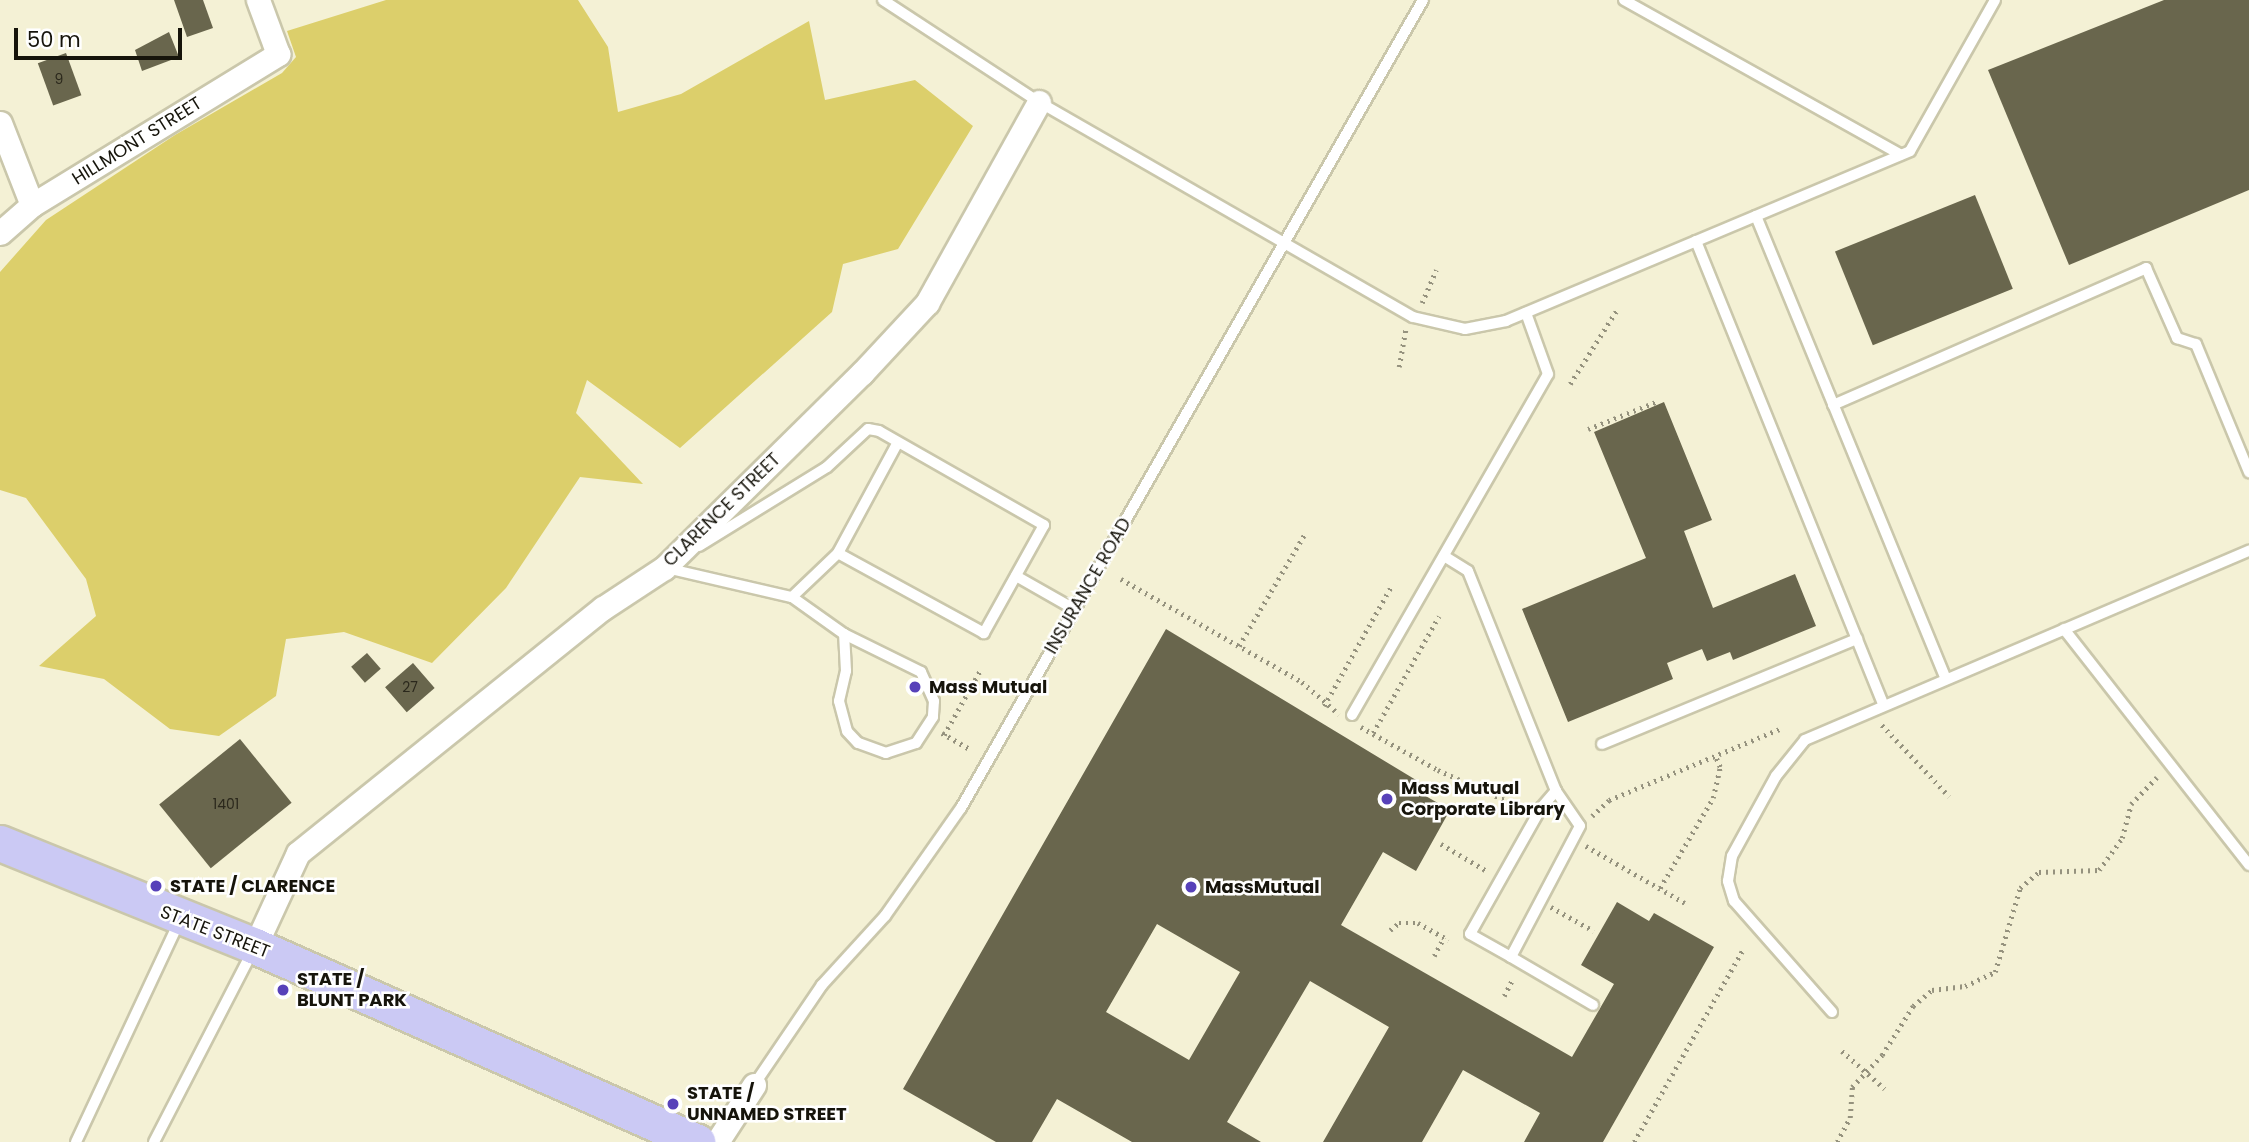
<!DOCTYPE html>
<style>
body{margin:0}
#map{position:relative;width:2249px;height:1142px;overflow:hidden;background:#f4f1d5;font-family:Poppins,sans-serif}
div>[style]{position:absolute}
.green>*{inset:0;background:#dccf6b}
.building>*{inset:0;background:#69664d;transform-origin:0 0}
.path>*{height:4.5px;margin-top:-2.25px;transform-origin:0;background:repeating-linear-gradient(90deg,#95927e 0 2px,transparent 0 7px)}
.roads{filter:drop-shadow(2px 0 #cac7ab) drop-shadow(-2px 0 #cac7ab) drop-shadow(0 2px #cac7ab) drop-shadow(0 -2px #cac7ab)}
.lane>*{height:10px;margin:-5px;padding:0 5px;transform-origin:5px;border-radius:5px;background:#fff}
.street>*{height:23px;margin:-11.5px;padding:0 11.5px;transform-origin:11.5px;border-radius:11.5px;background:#fff}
.primary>*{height:35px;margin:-17.5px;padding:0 17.5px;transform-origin:17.5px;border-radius:17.5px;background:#cbc9f4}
.dots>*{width:19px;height:19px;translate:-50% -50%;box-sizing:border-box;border:4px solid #fff;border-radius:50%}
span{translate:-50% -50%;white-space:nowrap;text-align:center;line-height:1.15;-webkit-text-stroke:5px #fff;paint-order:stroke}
.number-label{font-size:14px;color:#2b281c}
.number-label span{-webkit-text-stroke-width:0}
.street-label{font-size:18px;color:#16140b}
.poi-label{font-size:18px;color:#16140b;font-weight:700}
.left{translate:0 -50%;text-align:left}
.scale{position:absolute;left:14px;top:28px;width:168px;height:32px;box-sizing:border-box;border:4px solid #16140b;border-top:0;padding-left:9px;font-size:21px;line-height:24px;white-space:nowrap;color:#16140b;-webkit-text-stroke:5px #fff;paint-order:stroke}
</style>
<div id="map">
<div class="green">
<i style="clip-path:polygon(386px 0,578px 0,608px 47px,618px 112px,681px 94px,809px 21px,825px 100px,915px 80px,973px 126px,898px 249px,843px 264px,832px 312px,680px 448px,587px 380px,576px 413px,643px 484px,580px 477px,506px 588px,432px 663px,344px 632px,286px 639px,276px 696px,219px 736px,170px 729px,104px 679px,39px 666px,96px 616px,86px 579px,26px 498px,0 490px,0 272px,46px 220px,175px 135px,282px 73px,296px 57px,287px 31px)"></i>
</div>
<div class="building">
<i style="clip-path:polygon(174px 0,203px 0,213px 28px,187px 37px)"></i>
<i style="clip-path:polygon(2164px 0,2249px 0,2249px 190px,2069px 265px,1988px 70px)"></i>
<i style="clip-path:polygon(169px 32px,179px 57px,142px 71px,135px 50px)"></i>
<i style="left:66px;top:53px;width:45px;height:30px;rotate:70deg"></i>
<i style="left:1975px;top:195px;width:101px;height:151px;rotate:68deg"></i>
<i style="clip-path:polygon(1664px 402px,1712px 520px,1684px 531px,1713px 608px,1795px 574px,1816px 626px,1733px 660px,1730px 652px,1707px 661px,1702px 649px,1667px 663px,1673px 679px,1568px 722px,1522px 609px,1646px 558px,1594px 432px)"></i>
<i style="clip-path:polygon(evenodd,1166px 629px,1421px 783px,1417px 791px,1450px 810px,1416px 871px,1383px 852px,1341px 925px,1572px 1057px,1614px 984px,1581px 965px,1617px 902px,1649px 921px,1654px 913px,1714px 947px,1603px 1142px,1524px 1142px,1540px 1113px,1463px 1070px,1422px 1142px,1323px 1142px,1389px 1027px,1310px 981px,1227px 1122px,1261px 1142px,1132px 1142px,1057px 1099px,1032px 1142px,996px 1142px,903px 1089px,1166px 629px,1157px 924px,1240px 972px,1189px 1060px,1106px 1012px,1157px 924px)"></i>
<i style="left:367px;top:653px;width:21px;height:21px;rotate:49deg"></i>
<i style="left:413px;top:663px;width:33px;height:37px;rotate:49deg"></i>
<i style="left:240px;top:739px;width:82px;height:104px;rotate:51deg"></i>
</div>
<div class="path">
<i style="left:1422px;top:303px;width:36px;rotate:-67deg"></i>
<i style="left:1399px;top:367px;width:39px;rotate:-80deg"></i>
<i style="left:1570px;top:384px;width:90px;rotate:-57.7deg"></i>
<i style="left:1588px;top:429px;width:73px;rotate:-21.7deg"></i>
<i style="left:1121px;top:579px;width:208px;rotate:29.6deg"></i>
<i style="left:1302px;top:682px;width:49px;rotate:40.9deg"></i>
<i style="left:1239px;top:646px;width:132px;rotate:-59.6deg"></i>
<i style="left:1324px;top:706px;width:139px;rotate:-60.7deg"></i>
<i style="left:1882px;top:725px;width:98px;rotate:46.7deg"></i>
<i style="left:1361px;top:727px;width:88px;rotate:29.2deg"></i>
<i style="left:1438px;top:770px;width:85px;rotate:24.2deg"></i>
<i style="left:942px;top:733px;width:34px;rotate:30deg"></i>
<i style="left:1373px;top:733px;width:134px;rotate:-60.6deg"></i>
<i style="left:944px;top:735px;width:76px;rotate:-60.7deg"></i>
<i style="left:1592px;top:816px;width:23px;rotate:-43deg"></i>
<i style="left:1609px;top:800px;width:187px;rotate:-22.6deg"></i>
<i style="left:1441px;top:844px;width:53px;rotate:30.4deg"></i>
<i style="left:1586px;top:846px;width:114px;rotate:29.9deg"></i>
<i style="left:1660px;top:888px;width:104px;rotate:-59.5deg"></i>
<i style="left:1713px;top:798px;width:32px;rotate:-77deg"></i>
<i style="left:1720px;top:767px;width:12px;rotate:-114deg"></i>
<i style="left:1551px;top:907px;width:49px;rotate:29.2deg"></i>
<i style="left:1390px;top:930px;width:11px;rotate:-38deg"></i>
<i style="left:1399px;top:923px;width:19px"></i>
<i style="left:1418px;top:923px;width:35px;rotate:29deg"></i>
<i style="left:1434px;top:956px;width:21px;rotate:-62deg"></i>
<i style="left:1504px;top:996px;width:20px;rotate:-63deg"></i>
<i style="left:1842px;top:1051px;width:57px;rotate:41.5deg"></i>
<i style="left:1634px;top:1142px;width:222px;rotate:-60.5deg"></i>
<i style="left:1837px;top:1142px;width:27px;rotate:-62deg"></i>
<i style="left:1850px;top:1118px;width:31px;rotate:-86deg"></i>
<i style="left:1852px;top:1087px;width:44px;rotate:-46.8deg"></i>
<i style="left:1882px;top:1055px;width:58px;rotate:-57.7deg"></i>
<i style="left:1913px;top:1006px;width:25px;rotate:-40deg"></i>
<i style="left:1932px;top:990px;width:33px;rotate:-7deg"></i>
<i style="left:1965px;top:986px;width:33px;rotate:-25deg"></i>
<i style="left:1995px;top:972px;width:88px;rotate:-73.4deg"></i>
<i style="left:2020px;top:888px;width:25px;rotate:-40deg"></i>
<i style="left:2039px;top:872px;width:60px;rotate:-1.9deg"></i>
<i style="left:2099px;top:870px;width:39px;rotate:-54deg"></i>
<i style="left:2122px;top:838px;width:35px;rotate:-75deg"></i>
<i style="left:2131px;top:804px;width:37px;rotate:-46deg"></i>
</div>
<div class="roads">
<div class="lane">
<i style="left:883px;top:0;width:186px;rotate:33.2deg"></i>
<i style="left:1039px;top:102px;width:431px;rotate:29.9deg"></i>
<i style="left:1413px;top:317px;width:53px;rotate:13deg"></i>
<i style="left:1465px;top:329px;width:42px;rotate:-11deg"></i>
<i style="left:1506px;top:321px;width:438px;rotate:-22.8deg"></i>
<i style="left:1910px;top:151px;width:173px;rotate:-60.6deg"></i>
<i style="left:1624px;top:0;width:317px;rotate:29.2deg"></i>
<i style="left:1756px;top:216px;width:498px;rotate:67.7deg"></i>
<i style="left:1696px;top:241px;width:498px;rotate:68deg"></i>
<i style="left:1833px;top:405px;width:342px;rotate:-23.6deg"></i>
<i style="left:2146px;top:268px;width:77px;rotate:66.1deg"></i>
<i style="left:2177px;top:338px;width:20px;rotate:18deg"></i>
<i style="left:2196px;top:344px;width:139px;rotate:67.5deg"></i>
<i style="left:699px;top:546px;width:150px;rotate:-31.7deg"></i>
<i style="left:827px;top:467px;width:56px;rotate:-42.8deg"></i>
<i style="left:868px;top:429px;width:11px;rotate:10deg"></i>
<i style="left:879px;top:431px;width:190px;rotate:29.7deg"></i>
<i style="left:1044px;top:525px;width:124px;rotate:119.1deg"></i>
<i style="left:984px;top:633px;width:166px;rotate:-151.3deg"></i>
<i style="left:838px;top:553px;width:124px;rotate:-61.6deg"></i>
<i style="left:1444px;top:556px;width:28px;rotate:32deg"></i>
<i style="left:1468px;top:571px;width:237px;rotate:68.2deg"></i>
<i style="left:1556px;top:791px;width:42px;rotate:55.6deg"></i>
<i style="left:1580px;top:826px;width:148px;rotate:117.8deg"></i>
<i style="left:1511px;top:957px;width:47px;rotate:-150.7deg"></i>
<i style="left:1470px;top:934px;width:145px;rotate:-60.6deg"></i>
<i style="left:1541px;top:808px;width:23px;rotate:-49deg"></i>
<i style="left:666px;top:568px;width:129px;rotate:13deg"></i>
<i style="left:792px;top:597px;width:64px;rotate:35.4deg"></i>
<i style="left:1016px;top:576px;width:67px;rotate:29.6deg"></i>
<i style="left:792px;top:597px;width:64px;rotate:-43.7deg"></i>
<i style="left:2064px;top:629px;width:300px;rotate:51.9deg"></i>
<i style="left:844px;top:634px;width:86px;rotate:26.3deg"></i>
<i style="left:921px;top:672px;width:32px;rotate:66deg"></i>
<i style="left:934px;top:701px;width:16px;rotate:94deg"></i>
<i style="left:933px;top:717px;width:31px;rotate:123deg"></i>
<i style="left:916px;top:743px;width:32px;rotate:162deg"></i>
<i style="left:886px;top:753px;width:30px;rotate:-160deg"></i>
<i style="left:858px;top:743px;width:16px;rotate:-133deg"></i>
<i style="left:847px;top:731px;width:31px;rotate:-105deg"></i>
<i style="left:839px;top:701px;width:31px;rotate:-77deg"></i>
<i style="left:846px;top:671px;width:37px;rotate:-93deg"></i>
<i style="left:1352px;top:715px;width:393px;rotate:-60.1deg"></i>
<i style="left:1548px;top:374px;width:65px;rotate:-109.8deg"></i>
<i style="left:1602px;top:744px;width:276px;rotate:-22.4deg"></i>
<i style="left:1511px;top:957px;width:95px;rotate:30.3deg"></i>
<i style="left:1832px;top:1012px;width:148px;rotate:-131.4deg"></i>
<i style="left:1734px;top:901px;width:21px;rotate:-107deg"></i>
<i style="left:1728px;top:881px;width:25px;rotate:-81deg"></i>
<i style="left:1732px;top:856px;width:91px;rotate:-61.2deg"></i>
<i style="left:1776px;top:776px;width:46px;rotate:-51.1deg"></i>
<i style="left:1805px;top:740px;width:483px;rotate:-23.1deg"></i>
<i style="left:754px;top:1085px;width:121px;rotate:-55.8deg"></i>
<i style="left:822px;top:985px;width:93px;rotate:-47.6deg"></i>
<i style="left:885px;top:916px;width:132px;rotate:-54.9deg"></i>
<i style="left:961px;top:808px;width:931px;rotate:-60.24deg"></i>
<i style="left:76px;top:1142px;width:245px;rotate:-64.9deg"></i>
<i style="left:154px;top:1142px;width:214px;rotate:-62.7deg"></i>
</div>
<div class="street">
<i style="left:0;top:123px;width:88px;rotate:68.7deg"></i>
<i style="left:0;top:233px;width:43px;rotate:-41.2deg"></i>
<i style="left:32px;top:205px;width:289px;rotate:-31.5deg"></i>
<i style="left:278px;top:54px;width:58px;rotate:-110.3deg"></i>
<i style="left:255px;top:946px;width:102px;rotate:-65.2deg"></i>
<i style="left:298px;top:853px;width:391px;rotate:-38.8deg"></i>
<i style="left:603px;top:608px;width:73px;rotate:-33.3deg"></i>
<i style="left:664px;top:568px;width:278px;rotate:-44.6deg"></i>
<i style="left:862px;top:373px;width:96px;rotate:-47.1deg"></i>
<i style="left:927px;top:303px;width:230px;rotate:-60.9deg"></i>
<i style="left:717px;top:1142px;width:68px;rotate:-57deg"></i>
</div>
<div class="primary">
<i style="left:0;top:843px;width:275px;rotate:22deg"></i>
<i style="left:255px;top:946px;width:484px;rotate:23.9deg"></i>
</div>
</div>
<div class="dots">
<i style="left:915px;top:687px;background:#5741b9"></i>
<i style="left:1387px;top:799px;background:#5741b9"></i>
<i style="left:156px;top:886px;background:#5741b9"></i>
<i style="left:1191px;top:887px;background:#5741b9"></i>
<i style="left:283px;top:990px;background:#5741b9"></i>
<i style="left:673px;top:1104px;background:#5741b9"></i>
</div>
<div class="number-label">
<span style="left:59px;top:79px">9</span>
<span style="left:410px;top:687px">27</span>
<span style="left:226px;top:804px">1401</span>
</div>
<div class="street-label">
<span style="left:137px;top:141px;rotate:-32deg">HILLMONT STREET</span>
<span style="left:722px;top:510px;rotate:-44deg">CLARENCE STREET</span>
<span style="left:1088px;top:586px;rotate:-60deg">INSURANCE ROAD</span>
<span style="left:215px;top:932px;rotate:21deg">STATE STREET</span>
</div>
<div class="poi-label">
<span class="left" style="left:929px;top:687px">Mass Mutual</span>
<span class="left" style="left:1401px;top:799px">Mass Mutual<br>Corporate Library</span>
<span class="left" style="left:170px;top:886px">STATE / CLARENCE</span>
<span class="left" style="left:1205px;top:887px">MassMutual</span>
<span class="left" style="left:297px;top:990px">STATE /<br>BLUNT PARK</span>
<span class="left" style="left:687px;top:1104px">STATE /<br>UNNAMED STREET</span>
</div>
<div class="scale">50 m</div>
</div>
